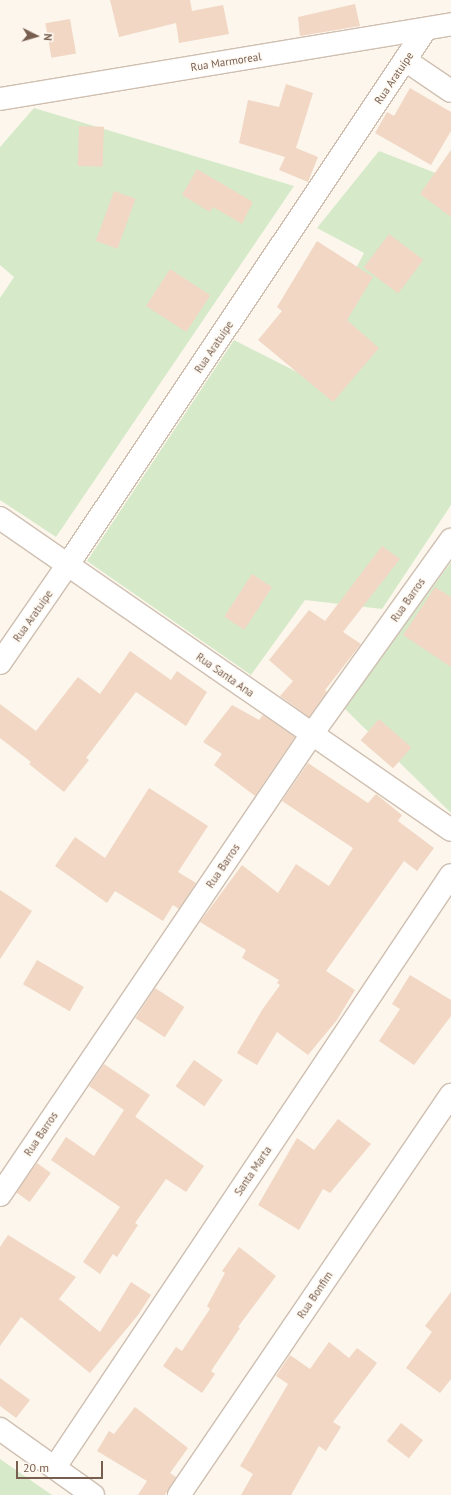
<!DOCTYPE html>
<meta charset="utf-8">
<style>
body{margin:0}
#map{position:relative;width:451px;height:1495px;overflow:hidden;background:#fcf6ec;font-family:"PT Sans",sans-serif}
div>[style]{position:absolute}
.green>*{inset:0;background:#d6eaca}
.building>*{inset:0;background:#f1d7c4;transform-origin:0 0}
.roads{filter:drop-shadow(1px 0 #cfbfb1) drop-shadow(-1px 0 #cfbfb1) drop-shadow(0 1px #cfbfb1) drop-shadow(0 -1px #cfbfb1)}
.minor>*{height:22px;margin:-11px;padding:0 11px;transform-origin:11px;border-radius:11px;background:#fff}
span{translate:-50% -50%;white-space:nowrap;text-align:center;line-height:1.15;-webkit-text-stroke:3px #fefaf3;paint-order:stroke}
.street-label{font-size:11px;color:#785e4f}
.north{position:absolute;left:16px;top:16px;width:40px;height:40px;-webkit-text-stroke:3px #fefaf3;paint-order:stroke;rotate:95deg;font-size:11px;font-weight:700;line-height:16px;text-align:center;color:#785e4f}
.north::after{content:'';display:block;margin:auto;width:14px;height:18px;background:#785e4f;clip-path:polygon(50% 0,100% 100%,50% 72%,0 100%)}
.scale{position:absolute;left:16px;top:1461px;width:87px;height:18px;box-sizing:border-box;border:2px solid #785e4f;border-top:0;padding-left:5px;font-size:12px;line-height:14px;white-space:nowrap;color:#785e4f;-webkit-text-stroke:3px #fefaf3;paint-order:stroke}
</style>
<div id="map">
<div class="green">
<i style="clip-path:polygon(34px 108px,294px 186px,56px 537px,0 500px,0 298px,14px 277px,0 265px,0 147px)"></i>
<i style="clip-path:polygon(379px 151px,451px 179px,451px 505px,382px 609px,305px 600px,251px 675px,87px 561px,234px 340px,301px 374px,364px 253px,317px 228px)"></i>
<i style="clip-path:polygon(451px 562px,451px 813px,344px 708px)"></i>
<i style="clip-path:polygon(0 1459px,52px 1495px,0 1495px)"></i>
</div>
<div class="building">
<i style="clip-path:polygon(110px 0,190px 0,192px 11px,223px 5px,229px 34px,179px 43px,176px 23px,119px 37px)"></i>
<i style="clip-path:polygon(355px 4px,360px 26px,300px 36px,298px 17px)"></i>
<i style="left:70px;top:19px;width:35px;height:25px;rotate:80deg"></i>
<i style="clip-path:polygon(286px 84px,313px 93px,296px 148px,318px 157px,308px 182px,279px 170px,285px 157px,239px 143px,248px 100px,279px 107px)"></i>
<i style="clip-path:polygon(410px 88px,451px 112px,451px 131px,431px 165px,375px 133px,387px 112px,394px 116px)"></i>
<i style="left:79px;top:126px;width:25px;height:40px;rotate:2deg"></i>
<i style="clip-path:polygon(451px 150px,451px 217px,420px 194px)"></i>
<i style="clip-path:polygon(197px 169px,253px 202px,242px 224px,213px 207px,210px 212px,182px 195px)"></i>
<i style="left:114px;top:191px;width:23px;height:53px;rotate:20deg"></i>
<i style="left:389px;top:234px;width:43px;height:42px;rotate:37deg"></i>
<i style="clip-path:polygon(317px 241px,373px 277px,347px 320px,379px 348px,333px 402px,258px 340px,282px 311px,277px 307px)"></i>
<i style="left:170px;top:269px;width:48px;height:44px;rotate:33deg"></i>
<i style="clip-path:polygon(382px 546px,400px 559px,343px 632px,361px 644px,325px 690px,327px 692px,309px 717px,280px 696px,293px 681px,269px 660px,309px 610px,325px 621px)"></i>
<i style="left:252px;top:574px;width:24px;height:51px;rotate:33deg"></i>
<i style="clip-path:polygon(435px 587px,451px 597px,451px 667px,403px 635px)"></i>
<i style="clip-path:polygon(130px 651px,171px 680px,177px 671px,207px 692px,186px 726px,136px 692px,86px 758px,89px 760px,64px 792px,29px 764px,31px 762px,0 738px,0 704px,36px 731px,78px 677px,100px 694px)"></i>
<i style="clip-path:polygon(232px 705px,259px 720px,263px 715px,295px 737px,255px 796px,214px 765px,222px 754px,203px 742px)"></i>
<i style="left:379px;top:719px;width:43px;height:28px;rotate:41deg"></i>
<i style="clip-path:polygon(308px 763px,368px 803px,376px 794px,402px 815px,398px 821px,434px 848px,417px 871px,404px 861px,326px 971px,355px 990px,337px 1020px,308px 1055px,277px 1032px,257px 1065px,237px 1053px,262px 1010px,280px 985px,277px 983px,279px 980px,242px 958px,246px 950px,200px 922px,242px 865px,278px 893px,296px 864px,329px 886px,353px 848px,282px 801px)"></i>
<i style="clip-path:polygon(149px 788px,208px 826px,178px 872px,196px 883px,179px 909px,173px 905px,163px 921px,115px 891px,107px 903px,55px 866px,75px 837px,105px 858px)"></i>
<i style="clip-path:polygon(0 890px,32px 911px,0 959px)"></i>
<i style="left:37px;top:960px;width:54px;height:28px;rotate:30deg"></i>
<i style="clip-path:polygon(410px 975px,451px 1000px,451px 1016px,414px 1065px,379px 1041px,400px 1009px,392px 1004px)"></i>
<i style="left:155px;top:988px;width:35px;height:36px;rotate:33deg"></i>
<i style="left:194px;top:1060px;width:35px;height:32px;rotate:35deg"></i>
<i style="clip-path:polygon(104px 1064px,150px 1095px,135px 1117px,133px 1115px,204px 1166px,186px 1192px,166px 1179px,135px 1223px,138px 1225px,117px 1257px,113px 1254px,100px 1274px,83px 1262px,120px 1207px,51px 1160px,66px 1137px,94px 1156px,124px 1110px,89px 1086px)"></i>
<i style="clip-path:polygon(338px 1119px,371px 1144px,330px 1193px,323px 1189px,299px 1230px,258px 1205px,297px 1138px,314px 1150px)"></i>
<i style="left:37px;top:1163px;width:17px;height:36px;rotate:36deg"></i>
<i style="clip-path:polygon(8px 1235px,76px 1277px,59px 1299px,100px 1332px,131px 1282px,151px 1295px,138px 1315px,90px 1373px,21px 1317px,0 1346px,0 1247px)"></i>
<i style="clip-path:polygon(239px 1247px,276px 1276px,238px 1327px,240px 1328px,211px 1371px,215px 1374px,202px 1393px,163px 1366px,176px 1347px,182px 1351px,210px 1309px,207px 1306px,225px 1273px,222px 1271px)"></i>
<i style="clip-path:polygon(451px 1292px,451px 1379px,440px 1393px,406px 1368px,432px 1332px,425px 1326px)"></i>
<i style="clip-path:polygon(329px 1342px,349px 1358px,357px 1348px,377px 1363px,333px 1422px,341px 1427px,326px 1451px,319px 1446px,291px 1495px,241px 1495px,253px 1474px,240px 1466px,288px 1384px,276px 1376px,290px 1355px,310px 1369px)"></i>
<i style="clip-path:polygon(0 1378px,30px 1400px,16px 1418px,0 1406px)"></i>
<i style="clip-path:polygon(135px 1407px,188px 1448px,170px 1473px,176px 1477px,165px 1495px,138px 1495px,147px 1481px,97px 1451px,109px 1431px,114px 1434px)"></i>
<i style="left:401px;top:1423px;width:28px;height:23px;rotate:38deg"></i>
</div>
<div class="roads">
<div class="minor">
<i style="left:405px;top:60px;width:55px;rotate:34deg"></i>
<i style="left:0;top:99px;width:457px;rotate:-9.4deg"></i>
<i style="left:0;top:518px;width:548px;rotate:34.68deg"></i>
<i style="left:0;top:663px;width:118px;rotate:-55.4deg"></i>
<i style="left:67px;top:566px;width:645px;rotate:-56.26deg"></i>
<i style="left:0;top:1195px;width:557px;rotate:-55.91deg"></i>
<i style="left:312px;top:734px;width:239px;rotate:-54.4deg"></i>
<i style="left:0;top:1429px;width:114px;rotate:35.4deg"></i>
<i style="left:55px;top:1467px;width:712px;rotate:-56.22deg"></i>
<i style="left:179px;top:1495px;width:484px;rotate:-55.8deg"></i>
</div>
</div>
<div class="street-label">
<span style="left:226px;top:62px;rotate:-9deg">Rua Marmoreal</span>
<span style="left:394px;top:78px;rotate:-56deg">Rua Aratuípe</span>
<span style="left:214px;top:347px;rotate:-56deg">Rua Aratuípe</span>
<span style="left:408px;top:600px;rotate:-55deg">Rua Barros</span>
<span style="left:33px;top:616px;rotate:-55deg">Rua Aratuípe</span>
<span style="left:225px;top:675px;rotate:35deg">Rua Santa Ana</span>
<span style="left:223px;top:866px;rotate:-56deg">Rua Barros</span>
<span style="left:41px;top:1134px;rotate:-56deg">Rua Barros</span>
<span style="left:253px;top:1171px;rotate:-56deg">Santa Marta</span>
<span style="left:315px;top:1295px;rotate:-56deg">Rua Bonfim</span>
</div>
<div class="north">N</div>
<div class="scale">20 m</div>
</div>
